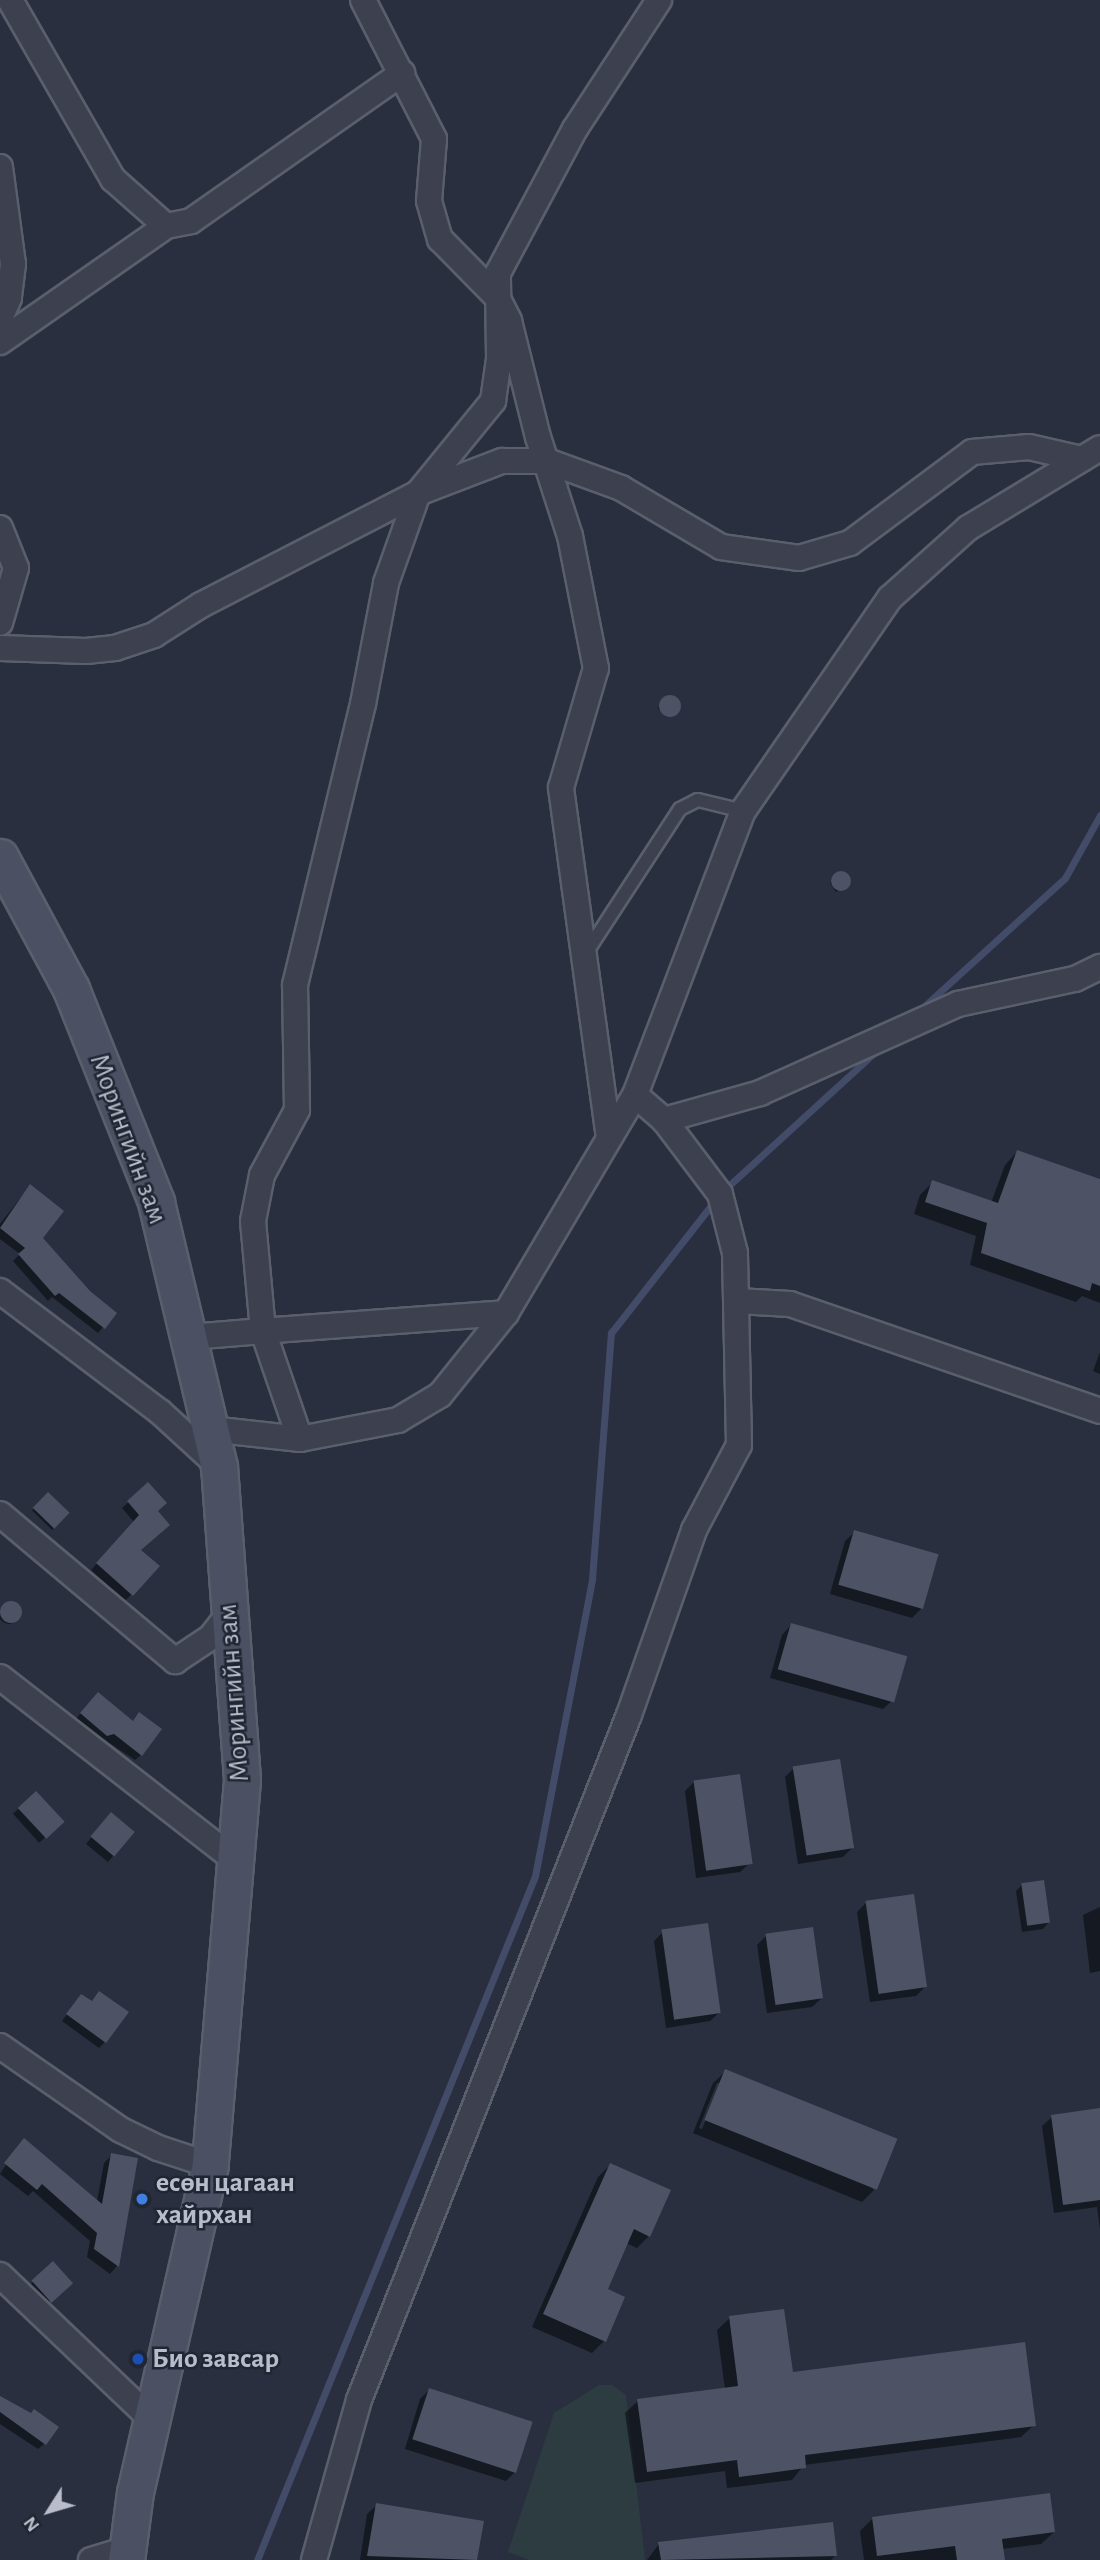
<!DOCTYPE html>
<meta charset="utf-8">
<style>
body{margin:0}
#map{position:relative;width:1100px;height:2560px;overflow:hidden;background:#292f3f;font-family:"Alegreya Sans",sans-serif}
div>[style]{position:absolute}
.green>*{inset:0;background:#2c3c41}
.shadow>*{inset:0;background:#0007;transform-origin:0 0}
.round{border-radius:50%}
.stream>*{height:7px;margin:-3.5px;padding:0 3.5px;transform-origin:3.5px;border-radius:3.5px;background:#424c68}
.building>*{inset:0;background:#4d5365;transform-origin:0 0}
.roads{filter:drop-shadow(2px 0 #5a5f6c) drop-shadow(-2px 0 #5a5f6c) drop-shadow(0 2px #5a5f6c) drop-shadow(0 -2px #5a5f6c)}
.lane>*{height:12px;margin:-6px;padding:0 6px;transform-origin:6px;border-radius:6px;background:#3d414f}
.street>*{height:24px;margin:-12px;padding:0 12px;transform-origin:12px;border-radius:12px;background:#3d414f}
.secondary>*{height:35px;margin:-17.5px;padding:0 17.5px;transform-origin:17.5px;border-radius:17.5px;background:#4b5062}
.dots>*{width:19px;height:19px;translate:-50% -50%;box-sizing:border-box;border:4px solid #212634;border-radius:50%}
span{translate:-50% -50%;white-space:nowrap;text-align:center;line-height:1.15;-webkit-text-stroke:5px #212634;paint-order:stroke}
.street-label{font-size:28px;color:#b9bdc9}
.poi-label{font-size:28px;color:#b9bdc9;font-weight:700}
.left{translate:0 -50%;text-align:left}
.north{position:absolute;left:14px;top:2476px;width:70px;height:70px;-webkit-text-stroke:5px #212634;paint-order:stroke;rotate:233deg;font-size:19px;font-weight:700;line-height:28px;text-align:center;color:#b9bdc9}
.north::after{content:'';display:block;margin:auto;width:24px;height:32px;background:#b9bdc9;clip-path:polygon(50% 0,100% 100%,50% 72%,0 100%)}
</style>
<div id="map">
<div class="green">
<i style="clip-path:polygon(599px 2385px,612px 2385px,626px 2395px,645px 2560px,530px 2560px,508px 2552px,554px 2413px)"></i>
</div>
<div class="shadow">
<i style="left:671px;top:696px;width:12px;height:18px;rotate:48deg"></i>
<i style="clip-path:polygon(841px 873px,849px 881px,836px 892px,830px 883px)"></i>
<i style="clip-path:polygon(1017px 1152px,1100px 1181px,1100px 1303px,1082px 1296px,1076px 1302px,970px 1265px,976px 1236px,914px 1214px,920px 1195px,933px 1182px,991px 1203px,1005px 1165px)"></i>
<i style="clip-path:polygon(25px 1192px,40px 1238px,103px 1327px,98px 1333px,52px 1297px,48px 1301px,13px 1261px,20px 1254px,0 1239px,0 1224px)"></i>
<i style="clip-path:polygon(1100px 1352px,1100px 1374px,1093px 1371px)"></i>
<i style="clip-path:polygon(148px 1485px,156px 1512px,139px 1550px,157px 1566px,125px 1601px,91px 1570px,134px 1522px,122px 1508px)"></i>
<i style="left:48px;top:1494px;width:28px;height:23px;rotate:44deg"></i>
<i style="clip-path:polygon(855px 1532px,921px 1609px,912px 1618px,830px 1594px,845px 1541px)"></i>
<i class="round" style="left:-1px;top:1604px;width:20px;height:20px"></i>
<i style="clip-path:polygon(791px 1625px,893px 1700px,883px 1709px,770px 1678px,782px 1635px)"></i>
<i style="clip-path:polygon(92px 1700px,141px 1755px,135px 1760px,75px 1720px)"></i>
<i style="clip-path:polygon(794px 1768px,852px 1848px,843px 1857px,798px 1864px,785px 1777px)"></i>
<i style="clip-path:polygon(694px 1782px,750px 1863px,740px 1872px,696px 1878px,685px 1791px)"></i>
<i style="left:36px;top:1793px;width:39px;height:31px;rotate:48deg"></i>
<i style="clip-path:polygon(105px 1820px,133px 1832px,108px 1862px,86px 1844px)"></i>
<i style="clip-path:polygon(1022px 1885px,1048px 1923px,1043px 1929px,1022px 1932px,1016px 1891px)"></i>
<i style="clip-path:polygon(867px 1902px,925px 1987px,916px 1996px,870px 2002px,857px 1912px)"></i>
<i style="clip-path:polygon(1100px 1907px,1100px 1971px,1090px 1973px,1083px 1915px)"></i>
<i style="clip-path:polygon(663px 1932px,720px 2012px,710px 2021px,666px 2028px,654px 1941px)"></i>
<i style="clip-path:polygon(767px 1935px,822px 1998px,812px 2007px,767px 2013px,757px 1945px)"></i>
<i style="clip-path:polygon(99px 1993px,105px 2042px,99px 2048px,62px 2021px,81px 1996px,91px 2003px)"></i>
<i style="clip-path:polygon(evenodd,726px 2071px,874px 2190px,862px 2202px,693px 2133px,713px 2083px,726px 2071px,717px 2083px,721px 2083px,702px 2129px,699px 2128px,717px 2083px)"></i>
<i style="clip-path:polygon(1100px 2110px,1100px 2230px,1097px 2207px,1054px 2213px,1042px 2126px,1052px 2117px)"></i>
<i style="clip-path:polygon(17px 2148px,97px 2202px,104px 2163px,112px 2155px,136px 2159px,117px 2266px,110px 2274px,87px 2257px,90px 2241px,33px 2191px,28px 2196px,0 2174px)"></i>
<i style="clip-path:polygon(610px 2165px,649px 2236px,637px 2248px,626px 2243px,606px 2290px,604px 2341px,592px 2353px,532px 2327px,598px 2177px)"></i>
<i style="left:53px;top:2264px;width:25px;height:35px;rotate:48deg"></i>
<i style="clip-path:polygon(730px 2318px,791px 2374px,1034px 2425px,1021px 2437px,804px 2465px,792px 2480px,727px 2488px,725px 2471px,635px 2483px,625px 2413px,638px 2401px,725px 2389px,717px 2330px)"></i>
<i style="clip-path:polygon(429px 2390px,515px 2472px,506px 2481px,405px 2449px,420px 2399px)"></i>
<i style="clip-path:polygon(0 2398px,44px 2444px,38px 2449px,0 2424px)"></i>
<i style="clip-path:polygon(377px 2505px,482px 2522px,475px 2560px,360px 2560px,367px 2514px)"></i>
<i style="clip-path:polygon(873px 2518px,1054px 2532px,1041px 2544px,1002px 2549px,1003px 2560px,864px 2560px,860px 2531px)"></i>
<i style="clip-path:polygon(659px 2544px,836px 2555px,831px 2560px,647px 2560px)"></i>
</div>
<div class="stream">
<i style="left:920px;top:1010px;width:196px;rotate:-42.3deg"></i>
<i style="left:1065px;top:878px;width:72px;rotate:-60.9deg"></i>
<i style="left:724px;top:1190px;width:205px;rotate:-42.4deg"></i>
<i style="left:257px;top:2560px;width:738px;rotate:-67.88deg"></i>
<i style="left:535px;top:1876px;width:302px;rotate:-79.1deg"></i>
<i style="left:592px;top:1579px;width:247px;rotate:-85.6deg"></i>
<i style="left:611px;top:1333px;width:170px;rotate:-51.9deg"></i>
</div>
<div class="building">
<i class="round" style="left:659px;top:695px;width:22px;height:22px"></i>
<i class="round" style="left:831px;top:871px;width:20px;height:20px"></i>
<i style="clip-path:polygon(1017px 1150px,1100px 1179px,1100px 1286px,1092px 1283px,1090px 1291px,981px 1253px,987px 1223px,925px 1202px,932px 1180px,998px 1203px)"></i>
<i style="clip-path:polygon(30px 1184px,64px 1211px,43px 1238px,90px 1291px,117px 1313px,105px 1329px,59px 1293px,55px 1296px,18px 1254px,25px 1248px,0 1228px)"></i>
<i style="clip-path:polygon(148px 1482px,167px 1503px,158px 1511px,170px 1525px,141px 1550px,160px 1566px,133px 1596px,96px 1563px,139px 1515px,127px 1501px)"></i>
<i style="left:48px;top:1492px;width:30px;height:22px;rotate:44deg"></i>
<i style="left:854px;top:1530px;width:88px;height:57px;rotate:16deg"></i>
<i class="round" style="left:0;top:1601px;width:22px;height:22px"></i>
<i style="left:791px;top:1623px;width:121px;height:48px;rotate:16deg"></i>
<i style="clip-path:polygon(98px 1692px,133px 1721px,139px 1712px,162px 1729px,142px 1756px,114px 1734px,107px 1736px,80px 1713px)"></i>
<i style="left:840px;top:1759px;width:90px;height:48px;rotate:81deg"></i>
<i style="left:740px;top:1774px;width:91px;height:47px;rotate:82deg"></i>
<i style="left:36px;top:1791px;width:42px;height:25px;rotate:47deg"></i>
<i style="left:111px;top:1812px;width:31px;height:32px;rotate:40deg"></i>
<i style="left:1044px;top:1880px;width:43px;height:23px;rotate:82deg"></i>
<i style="left:914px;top:1894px;width:94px;height:49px;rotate:82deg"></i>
<i style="left:708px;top:1923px;width:91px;height:47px;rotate:82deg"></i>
<i style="left:813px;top:1927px;width:72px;height:48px;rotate:82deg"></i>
<i style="clip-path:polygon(99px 1991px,129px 2012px,106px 2043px,66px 2014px,81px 1994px,92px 2001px)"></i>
<i style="left:725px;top:2069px;width:186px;height:55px;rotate:22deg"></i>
<i style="clip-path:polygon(1100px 2108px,1100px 2200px,1063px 2205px,1051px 2115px)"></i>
<i style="clip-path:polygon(24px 2138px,102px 2204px,111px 2153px,138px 2158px,119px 2267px,94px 2249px,97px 2233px,42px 2184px,37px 2190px,4px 2163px)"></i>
<i style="clip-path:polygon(610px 2163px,671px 2190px,650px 2237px,634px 2229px,608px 2289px,625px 2297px,606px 2342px,543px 2314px)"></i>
<i style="left:53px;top:2261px;width:30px;height:29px;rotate:48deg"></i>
<i style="clip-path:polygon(784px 2309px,793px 2372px,1025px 2342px,1036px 2426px,805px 2455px,806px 2468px,739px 2477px,737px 2460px,647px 2472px,637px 2399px,738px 2386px,729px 2316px)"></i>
<i style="left:429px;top:2388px;width:109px;height:54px;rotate:18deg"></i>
<i style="clip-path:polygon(0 2396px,31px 2413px,34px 2409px,59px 2427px,46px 2445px,0 2412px)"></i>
<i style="clip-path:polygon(1050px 2493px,1055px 2532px,1002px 2539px,1005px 2560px,957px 2560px,955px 2546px,877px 2556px,872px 2517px)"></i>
<i style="clip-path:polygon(376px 2503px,484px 2521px,477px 2560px,367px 2556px)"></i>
<i style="clip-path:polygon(833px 2522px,837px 2556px,661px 2560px,658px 2542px)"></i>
</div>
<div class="roads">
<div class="lane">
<i style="left:586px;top:953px;width:172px;rotate:-56.9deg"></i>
<i style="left:680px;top:809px;width:20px;rotate:-27deg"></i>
<i style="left:698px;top:800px;width:46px;rotate:13.7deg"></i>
</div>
<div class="street">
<i style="left:10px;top:0;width:207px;rotate:60.1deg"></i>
<i style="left:113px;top:179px;width:71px;rotate:41.6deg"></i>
<i style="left:166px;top:226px;width:25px;rotate:-11deg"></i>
<i style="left:191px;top:221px;width:258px;rotate:-35deg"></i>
<i style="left:363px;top:0;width:156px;rotate:62.9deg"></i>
<i style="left:434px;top:139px;width:62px;rotate:94.6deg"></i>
<i style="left:429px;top:201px;width:40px;rotate:74deg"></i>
<i style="left:440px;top:239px;width:81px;rotate:45.5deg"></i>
<i style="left:497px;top:297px;width:27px;rotate:63deg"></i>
<i style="left:509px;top:321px;width:120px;rotate:76deg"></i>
<i style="left:538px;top:437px;width:104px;rotate:72.1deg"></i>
<i style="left:570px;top:536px;width:135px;rotate:78.9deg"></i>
<i style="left:596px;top:668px;width:125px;rotate:106.3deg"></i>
<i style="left:561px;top:788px;width:352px;rotate:82.2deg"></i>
<i style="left:0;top:167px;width:98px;rotate:82.4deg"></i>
<i style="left:13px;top:264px;width:34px;rotate:97deg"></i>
<i style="left:9px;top:298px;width:22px;rotate:114deg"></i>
<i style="left:0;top:342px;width:203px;rotate:-34.9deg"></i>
<i style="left:0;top:528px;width:43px;rotate:68.2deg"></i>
<i style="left:16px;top:568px;width:57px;rotate:106.2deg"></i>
<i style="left:0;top:648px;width:86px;rotate:2deg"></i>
<i style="left:86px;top:651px;width:29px;rotate:-6deg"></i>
<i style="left:115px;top:648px;width:41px;rotate:-18.4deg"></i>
<i style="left:154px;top:635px;width:56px;rotate:-32.6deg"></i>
<i style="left:201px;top:605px;width:244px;rotate:-27.3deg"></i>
<i style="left:418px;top:493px;width:90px;rotate:-20.9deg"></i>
<i style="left:502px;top:461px;width:45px"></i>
<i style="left:547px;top:461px;width:79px;rotate:20deg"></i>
<i style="left:621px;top:488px;width:116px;rotate:30.5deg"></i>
<i style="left:721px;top:547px;width:79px;rotate:8deg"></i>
<i style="left:799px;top:558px;width:53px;rotate:-16.4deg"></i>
<i style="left:850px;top:543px;width:152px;rotate:-36.7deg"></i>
<i style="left:972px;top:452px;width:57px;rotate:-5deg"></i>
<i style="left:1029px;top:447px;width:54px;rotate:12.8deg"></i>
<i style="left:664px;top:1120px;width:100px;rotate:-15.7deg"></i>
<i style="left:760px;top:1093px;width:217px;rotate:-24.2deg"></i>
<i style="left:958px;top:1004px;width:120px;rotate:-12.1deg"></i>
<i style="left:1075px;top:979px;width:28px;rotate:-26deg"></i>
<i style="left:0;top:1291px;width:201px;rotate:37.1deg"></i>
<i style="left:160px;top:1412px;width:80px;rotate:42.5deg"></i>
<i style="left:737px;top:1301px;width:53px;rotate:3.2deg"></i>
<i style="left:790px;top:1304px;width:328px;rotate:19deg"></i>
<i style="left:506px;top:1313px;width:244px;rotate:175.8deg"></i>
<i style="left:263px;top:1331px;width:110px;rotate:-95.2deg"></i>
<i style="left:253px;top:1221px;width:47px;rotate:-78.9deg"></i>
<i style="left:262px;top:1175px;width:74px;rotate:-61.7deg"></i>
<i style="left:297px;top:1110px;width:125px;rotate:-90.9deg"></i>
<i style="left:295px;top:985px;width:289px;rotate:-76.4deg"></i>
<i style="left:363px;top:704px;width:123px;rotate:-79.2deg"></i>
<i style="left:386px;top:583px;width:96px;rotate:-70.4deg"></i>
<i style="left:418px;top:493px;width:119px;rotate:-50.8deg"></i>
<i style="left:493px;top:401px;width:42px;rotate:-81.9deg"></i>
<i style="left:499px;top:359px;width:86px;rotate:-90.7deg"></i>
<i style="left:498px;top:273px;width:163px;rotate:-61.9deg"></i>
<i style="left:575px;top:129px;width:154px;rotate:-56.9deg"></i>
<i style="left:190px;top:1337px;width:73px;rotate:-4.7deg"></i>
<i style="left:263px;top:1331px;width:114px;rotate:71.1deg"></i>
<i style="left:210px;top:1429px;width:91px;rotate:6.3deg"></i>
<i style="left:300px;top:1439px;width:100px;rotate:-11deg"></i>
<i style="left:398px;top:1420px;width:49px;rotate:-30.8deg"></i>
<i style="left:440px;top:1395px;width:105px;rotate:-51.2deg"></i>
<i style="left:506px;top:1313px;width:253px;rotate:-59.4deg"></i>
<i style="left:635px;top:1095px;width:304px;rotate:-69.2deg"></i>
<i style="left:743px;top:811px;width:259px;rotate:-55.4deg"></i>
<i style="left:890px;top:598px;width:105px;rotate:-41.9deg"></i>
<i style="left:968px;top:528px;width:154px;rotate:-31.2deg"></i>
<i style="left:0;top:1514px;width:229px;rotate:40deg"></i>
<i style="left:175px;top:1661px;width:43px;rotate:-33.7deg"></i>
<i style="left:211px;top:1637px;width:29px;rotate:-52deg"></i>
<i style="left:0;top:1677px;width:299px;rotate:37.9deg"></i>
<i style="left:0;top:2046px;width:147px;rotate:34.8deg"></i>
<i style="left:121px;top:2130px;width:41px;rotate:25.9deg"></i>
<i style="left:158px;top:2148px;width:55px;rotate:18.1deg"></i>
<i style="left:0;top:2275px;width:210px;rotate:43.6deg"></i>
<i style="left:91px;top:2560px;width:38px;rotate:-17deg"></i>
<i style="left:314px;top:2560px;width:166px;rotate:-74.3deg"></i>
<i style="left:359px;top:2400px;width:736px;rotate:-68.49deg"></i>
<i style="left:629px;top:1715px;width:196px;rotate:-70.6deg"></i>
<i style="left:694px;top:1530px;width:96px;rotate:-62.1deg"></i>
<i style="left:739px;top:1445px;width:192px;rotate:-91.2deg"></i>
<i style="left:735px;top:1253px;width:61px;rotate:-104.3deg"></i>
<i style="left:720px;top:1194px;width:93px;rotate:-127.1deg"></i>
<i style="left:664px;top:1120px;width:38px;rotate:-139deg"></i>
</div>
<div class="secondary">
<i style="left:0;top:857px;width:150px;rotate:61.7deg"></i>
<i style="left:71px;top:989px;width:229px;rotate:68.2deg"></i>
<i style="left:156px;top:1202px;width:271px;rotate:76.6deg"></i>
<i style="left:219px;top:1466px;width:315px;rotate:85.8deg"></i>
<i style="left:242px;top:1780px;width:386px;rotate:94.8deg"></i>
<i style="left:210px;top:2165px;width:335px;rotate:102.9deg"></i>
<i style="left:135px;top:2492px;width:69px;rotate:97.5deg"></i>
</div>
</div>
<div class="dots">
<i style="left:142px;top:2199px;background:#3f7fe0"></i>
<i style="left:138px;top:2359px;background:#1a4fb4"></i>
</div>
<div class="street-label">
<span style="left:128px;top:1139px;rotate:70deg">Морингийн зам</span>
<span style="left:234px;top:1693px;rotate:-94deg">Морингийн зам</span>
</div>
<div class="poi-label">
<span class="left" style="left:156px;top:2199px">есөн цагаан<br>хайрхан</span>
<span class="left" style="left:152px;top:2359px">Био завсар</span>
</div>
<div class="north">N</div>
</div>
